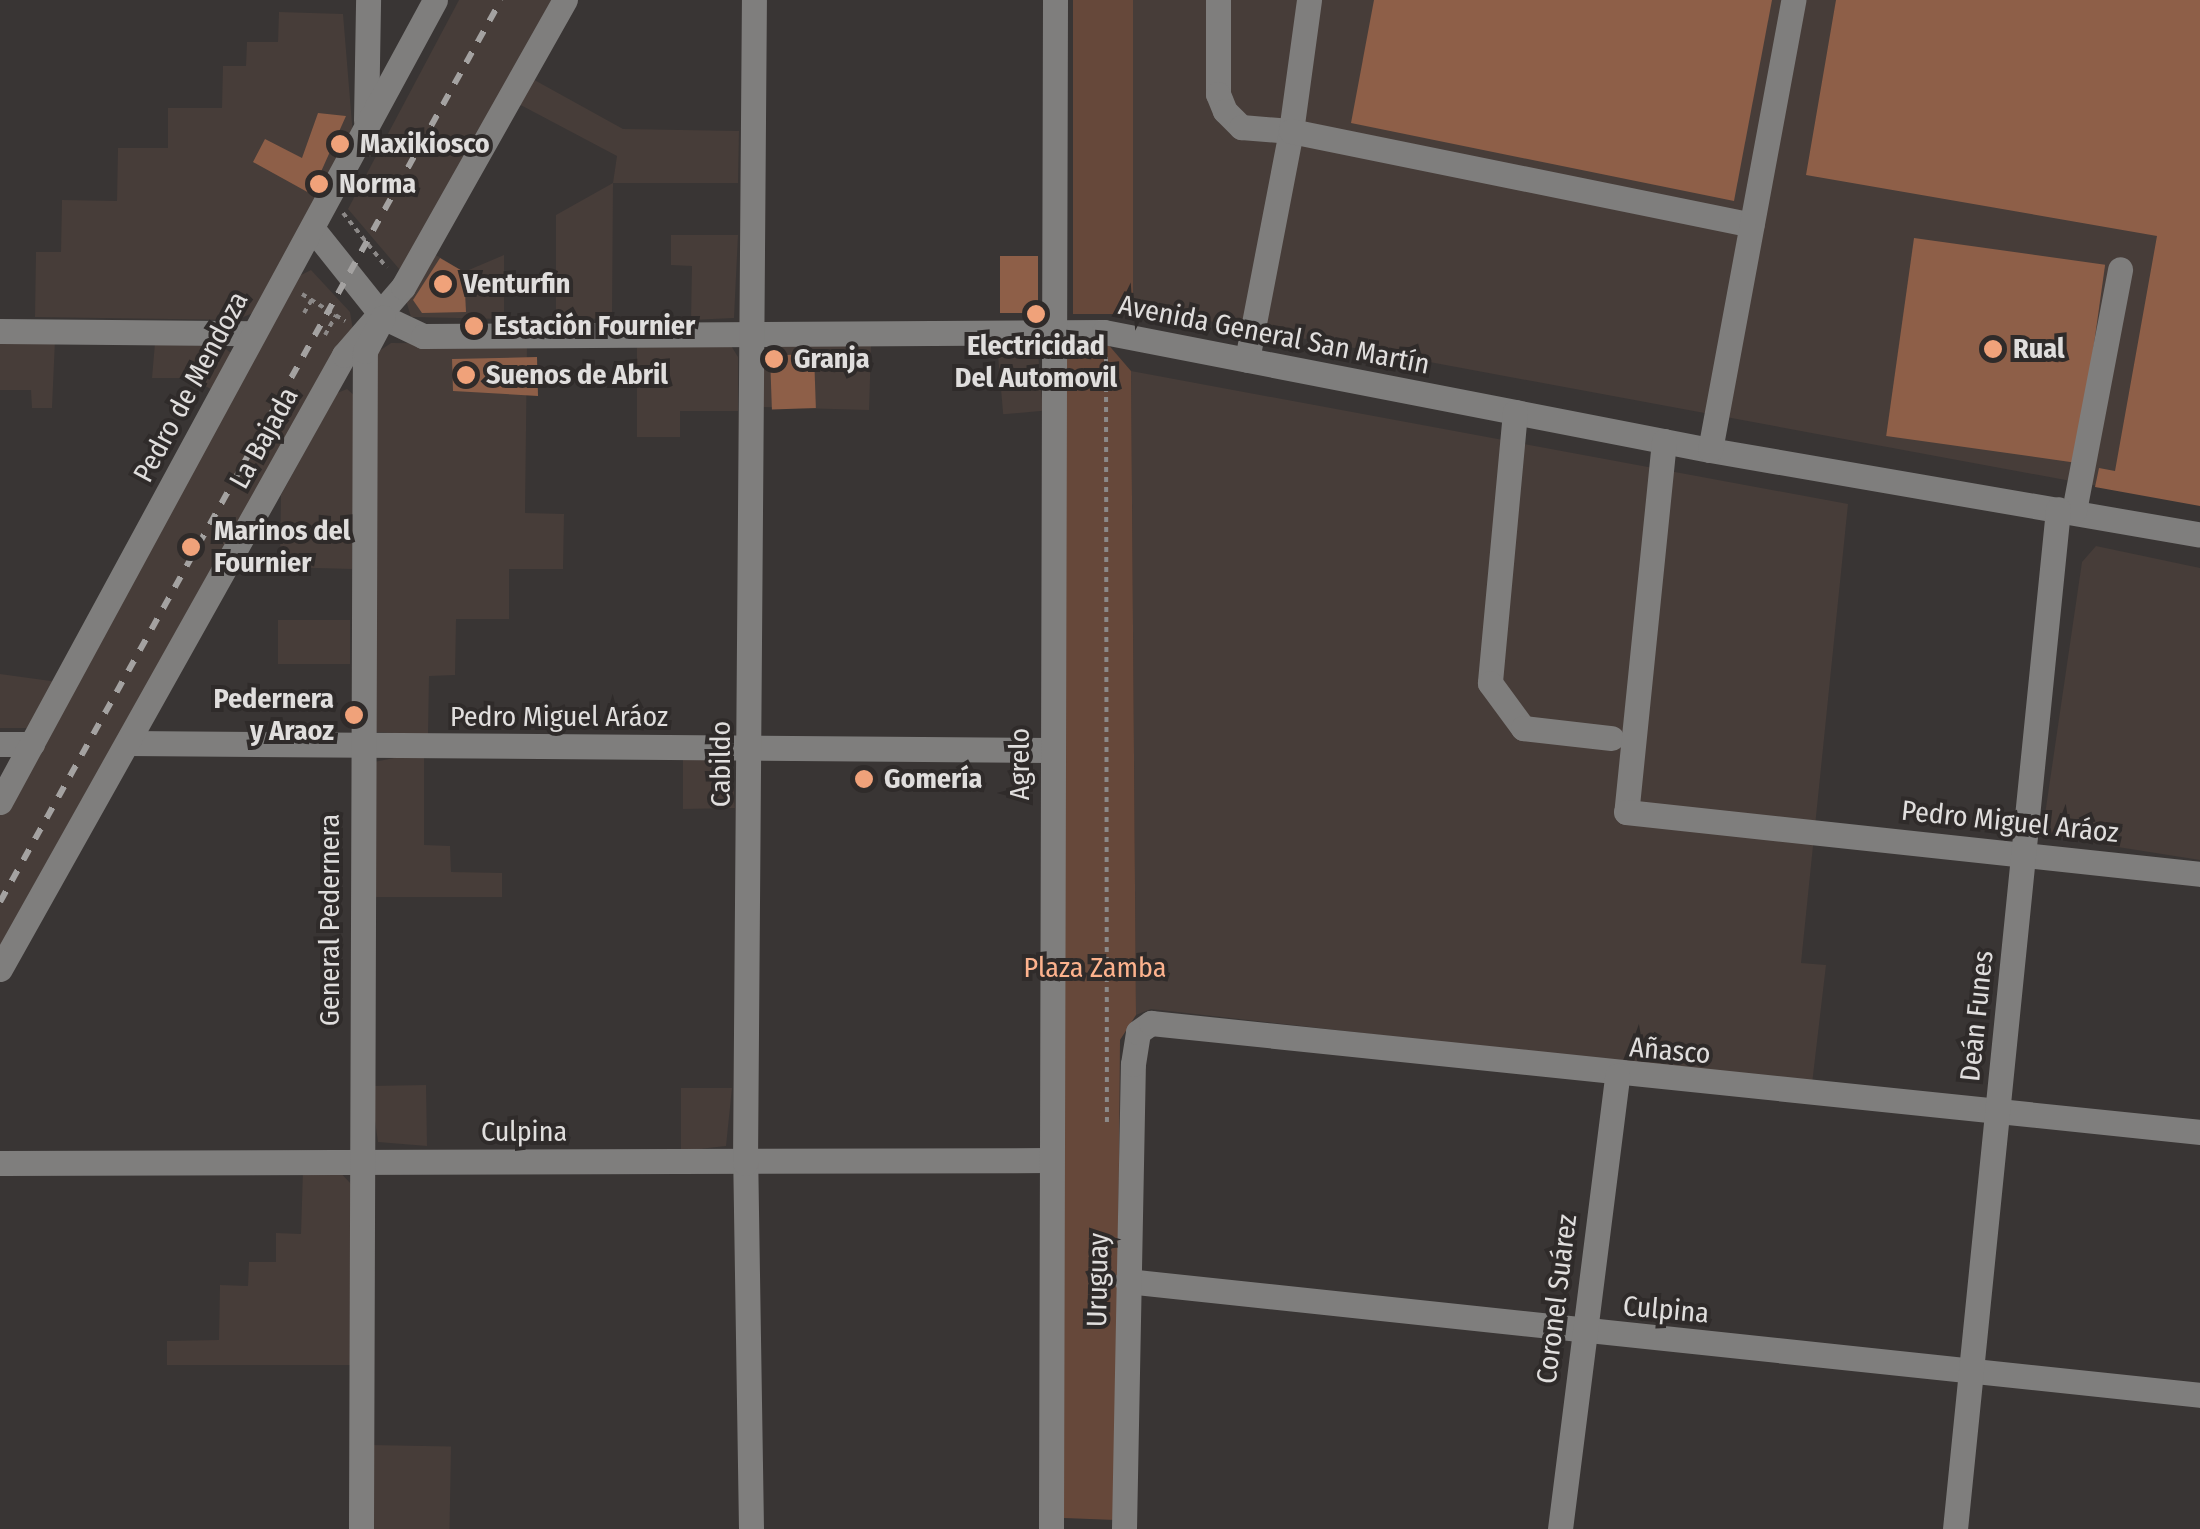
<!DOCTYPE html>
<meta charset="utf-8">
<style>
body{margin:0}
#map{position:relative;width:2200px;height:1529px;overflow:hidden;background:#393534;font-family:"Fira Sans Condensed",sans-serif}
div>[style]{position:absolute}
.built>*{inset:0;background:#473d39;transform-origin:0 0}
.green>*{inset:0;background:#66483a;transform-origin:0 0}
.building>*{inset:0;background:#8e5f48;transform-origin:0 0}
.path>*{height:4px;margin-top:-2px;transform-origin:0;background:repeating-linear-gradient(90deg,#8c8988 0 5px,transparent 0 10px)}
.minor>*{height:25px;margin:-12.5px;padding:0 12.5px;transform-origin:12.5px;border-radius:12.5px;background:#7f7e7d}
.rail>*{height:6px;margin-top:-3px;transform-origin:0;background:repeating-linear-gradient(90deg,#a4a2a1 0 12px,transparent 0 24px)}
.dots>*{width:28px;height:28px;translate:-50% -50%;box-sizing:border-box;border:5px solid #2f2b2a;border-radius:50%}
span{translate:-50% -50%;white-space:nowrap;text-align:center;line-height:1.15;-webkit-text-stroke:8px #2f2b2a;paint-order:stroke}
.poi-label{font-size:28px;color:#e0dedd;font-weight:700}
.left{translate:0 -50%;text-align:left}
.right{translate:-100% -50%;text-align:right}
.street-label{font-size:28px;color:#e0dedd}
.park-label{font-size:28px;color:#fcb28d}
</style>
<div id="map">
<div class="built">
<i style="clip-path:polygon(459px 0,558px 0,406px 277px,348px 209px)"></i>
<i style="clip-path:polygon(1133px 0,2200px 0,2200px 505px,1128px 306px)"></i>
<i style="clip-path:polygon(279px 12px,343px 14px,353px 136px,257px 311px,237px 320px,35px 317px,36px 252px,61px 252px,62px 200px,117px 201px,118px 148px,168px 148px,168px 108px,222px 108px,223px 66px,246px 66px,247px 42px,278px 42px)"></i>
<i style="clip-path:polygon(529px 77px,623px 129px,739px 131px,738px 183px,613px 183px,612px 319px,556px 318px,556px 215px,613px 183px,617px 156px,515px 102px)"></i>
<i style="clip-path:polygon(671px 235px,738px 235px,734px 318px,691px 320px,692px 266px,671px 265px)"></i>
<i style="clip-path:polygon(431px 252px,464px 272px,504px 255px,504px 319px,411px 317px,405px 297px)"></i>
<i style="clip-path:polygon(311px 270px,350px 312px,353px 330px,0 955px,0 809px,297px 277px)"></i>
<i style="clip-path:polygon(55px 340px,52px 408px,32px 408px,31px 390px,0 390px,0 341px)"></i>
<i style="clip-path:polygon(155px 343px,223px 347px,234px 355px,216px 392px,191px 378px,152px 378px)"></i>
<i style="clip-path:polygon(391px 343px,527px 344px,525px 513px,564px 514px,563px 569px,509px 569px,509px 619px,456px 619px,455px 675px,429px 676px,428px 735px,376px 732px,372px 356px)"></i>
<i style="clip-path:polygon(637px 343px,730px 344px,738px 357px,738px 411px,680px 411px,680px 437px,637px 437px)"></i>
<i style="clip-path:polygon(776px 344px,871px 346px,869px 410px,759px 407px,761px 356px)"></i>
<i style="left:1038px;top:353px;width:58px;height:40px;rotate:85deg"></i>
<i style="clip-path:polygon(1131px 371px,1848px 504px,1801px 963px,1826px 965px,1812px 1084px,1151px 1009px,1136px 1015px)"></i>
<i style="clip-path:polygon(347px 389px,355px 396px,352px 569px,280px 567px,281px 495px,337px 393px)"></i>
<i style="clip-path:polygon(2096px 546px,2200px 568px,2200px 860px,2042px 835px,2082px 562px)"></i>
<i style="left:278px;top:620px;width:72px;height:44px"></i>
<i style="clip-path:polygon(0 674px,58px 682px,29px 728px,0 728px)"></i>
<i style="clip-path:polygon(424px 752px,424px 845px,450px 846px,451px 872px,502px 873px,502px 897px,371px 897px,374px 762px)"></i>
<i style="clip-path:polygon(683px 755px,731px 758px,735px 808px,683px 809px)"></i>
<i style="clip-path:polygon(426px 1085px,427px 1146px,378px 1142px,370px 1086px)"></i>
<i style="clip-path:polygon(681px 1088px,732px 1088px,726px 1146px,681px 1151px)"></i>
<i style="clip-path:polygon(303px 1170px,338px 1170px,351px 1184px,350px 1365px,167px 1365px,167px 1341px,219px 1340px,220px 1285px,248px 1286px,249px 1262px,276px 1262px,276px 1233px,301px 1234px)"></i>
<i style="left:370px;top:1445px;width:81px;height:84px;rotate:1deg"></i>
</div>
<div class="green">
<i style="left:1073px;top:0;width:60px;height:314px"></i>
<i style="clip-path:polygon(1072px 340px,1106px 342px,1131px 371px,1136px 1015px,1120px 1040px,1116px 1520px,1064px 1518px,1056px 1008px,1063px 346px)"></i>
</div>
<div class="building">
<i style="clip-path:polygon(1374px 0,1772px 0,1734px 201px,1351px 123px)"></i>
<i style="clip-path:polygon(1836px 0,2200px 0,2200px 506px,2095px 487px,2099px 468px,2115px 471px,2157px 236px,1806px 175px)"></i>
<i style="clip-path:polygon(318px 113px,346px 116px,311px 194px,253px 162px,265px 139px,302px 158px)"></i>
<i style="left:1914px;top:238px;width:193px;height:200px;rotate:8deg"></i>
<i style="left:1000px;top:256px;width:38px;height:57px"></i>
<i style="clip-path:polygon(440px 258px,464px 272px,466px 312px,422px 313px,413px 300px)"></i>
<i style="left:814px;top:354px;width:54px;height:44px;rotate:88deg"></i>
<i style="clip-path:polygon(537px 357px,538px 396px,453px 391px,452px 359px)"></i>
</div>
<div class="path">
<i style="left:343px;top:213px;width:70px;rotate:51.3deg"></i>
<i style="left:302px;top:294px;width:51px;rotate:32.1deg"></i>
<i style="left:304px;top:313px;width:16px;rotate:-60deg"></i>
<i style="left:325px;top:335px;width:23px;rotate:-61deg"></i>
<i style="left:1106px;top:357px;width:770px;rotate:89.93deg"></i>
</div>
<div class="minor">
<i style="left:1218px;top:0;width:94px;rotate:90deg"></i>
<i style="left:1218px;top:94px;width:18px;rotate:68deg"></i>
<i style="left:1225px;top:111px;width:23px;rotate:45deg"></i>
<i style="left:1241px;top:127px;width:50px;rotate:4.6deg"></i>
<i style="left:1291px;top:131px;width:233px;rotate:100.9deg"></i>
<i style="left:1309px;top:0;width:132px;rotate:97.8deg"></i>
<i style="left:1291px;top:131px;width:470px;rotate:11.5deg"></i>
<i style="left:366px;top:120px;width:120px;rotate:-89deg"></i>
<i style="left:312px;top:228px;width:114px;rotate:51.4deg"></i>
<i style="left:383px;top:317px;width:44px;rotate:25.4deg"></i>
<i style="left:423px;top:336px;width:681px;rotate:-0.34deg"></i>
<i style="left:1104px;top:332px;width:617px;rotate:11.02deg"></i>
<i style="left:1710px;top:450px;width:497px;rotate:9.8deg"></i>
<i style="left:0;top:331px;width:253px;rotate:0.5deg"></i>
<i style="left:1515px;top:412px;width:272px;rotate:95.3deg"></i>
<i style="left:1490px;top:683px;width:56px;rotate:53.7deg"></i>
<i style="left:1523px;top:728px;width:89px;rotate:6.5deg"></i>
<i style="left:1664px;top:441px;width:373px;rotate:95.8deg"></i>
<i style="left:1626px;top:812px;width:577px;rotate:6.16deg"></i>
<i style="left:1710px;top:450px;width:458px;rotate:-79.5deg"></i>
<i style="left:2074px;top:511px;width:246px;rotate:-79.2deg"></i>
<i style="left:128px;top:743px;width:922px;rotate:0.43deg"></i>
<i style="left:0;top:744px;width:32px"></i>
<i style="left:0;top:802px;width:912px;rotate:-61.52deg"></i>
<i style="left:0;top:969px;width:704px;rotate:-60.74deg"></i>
<i style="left:344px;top:355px;width:90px;rotate:-49.1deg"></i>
<i style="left:403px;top:287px;width:330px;rotate:-60.6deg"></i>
<i style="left:0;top:1163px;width:1048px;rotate:-0.16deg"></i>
<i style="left:1127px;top:1281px;width:1079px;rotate:6.06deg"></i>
<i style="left:361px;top:1529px;width:1178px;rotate:-89.81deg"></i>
<i style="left:365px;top:351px;width:38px;rotate:-62deg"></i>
<i style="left:751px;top:1529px;width:366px;rotate:-90.9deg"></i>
<i style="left:745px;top:1163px;width:1163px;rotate:-89.56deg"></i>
<i style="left:1051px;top:1529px;width:1529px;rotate:-89.85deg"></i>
<i style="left:1124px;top:1529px;width:465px;rotate:-88.9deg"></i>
<i style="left:1133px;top:1064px;width:32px;rotate:-81deg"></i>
<i style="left:1138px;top:1032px;width:16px;rotate:-35deg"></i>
<i style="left:1151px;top:1023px;width:1055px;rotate:5.93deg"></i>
<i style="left:1560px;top:1529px;width:457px;rotate:-82.8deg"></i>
<i style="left:1955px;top:1529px;width:1025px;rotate:-84.23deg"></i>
</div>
<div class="rail">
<i style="left:0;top:902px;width:1032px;rotate:-60.95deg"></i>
</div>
<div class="dots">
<i style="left:340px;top:144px;background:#f0a27a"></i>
<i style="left:319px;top:184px;background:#f0a27a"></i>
<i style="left:443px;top:284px;background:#f0a27a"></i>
<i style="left:1036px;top:314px;background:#f0a27a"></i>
<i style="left:474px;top:326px;background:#f0a27a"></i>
<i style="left:1993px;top:349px;background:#f0a27a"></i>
<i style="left:774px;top:359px;background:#f0a27a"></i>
<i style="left:466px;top:375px;background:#f0a27a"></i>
<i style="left:191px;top:547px;background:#f0a27a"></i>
<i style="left:354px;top:715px;background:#f0a27a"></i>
<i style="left:864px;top:779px;background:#f0a27a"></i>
</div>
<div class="poi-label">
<span class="left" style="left:360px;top:144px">Maxikiosco</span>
<span class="left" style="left:339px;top:184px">Norma</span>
<span class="left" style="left:463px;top:284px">Venturfin</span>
<span class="left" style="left:494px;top:326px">Estación Fournier</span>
<span style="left:1036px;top:362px">Electricidad<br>Del Automovil</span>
<span class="left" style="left:2013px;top:349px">Rual</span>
<span class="left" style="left:794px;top:359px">Granja</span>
<span class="left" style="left:486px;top:375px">Suenos de Abril</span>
<span class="left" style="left:214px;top:547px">Marinos del<br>Fournier</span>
<span class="right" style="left:334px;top:715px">Pedernera<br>y Araoz</span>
<span class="left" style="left:884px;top:779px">Gomería</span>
</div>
<div class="street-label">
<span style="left:1274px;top:335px;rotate:11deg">Avenida General San Martín</span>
<span style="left:191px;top:387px;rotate:-62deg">Pedro de Mendoza</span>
<span style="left:264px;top:438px;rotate:-61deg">La Bajada</span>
<span style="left:559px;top:717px">Pedro Miguel Aráoz</span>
<span style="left:721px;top:764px;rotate:-90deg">Cabildo</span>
<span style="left:1020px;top:764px;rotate:-90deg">Agrelo</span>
<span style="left:2010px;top:822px;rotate:6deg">Pedro Miguel Aráoz</span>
<span style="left:330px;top:920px;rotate:-90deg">General Pedernera</span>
<span style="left:1977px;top:1016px;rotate:-84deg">Deán Funes</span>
<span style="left:1670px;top:1051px;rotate:5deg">Añasco</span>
<span style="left:524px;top:1132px">Culpina</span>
<span style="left:1098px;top:1280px;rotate:-89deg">Uruguay</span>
<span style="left:1557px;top:1299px;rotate:-83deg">Coronel Suárez</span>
<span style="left:1666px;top:1310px;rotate:5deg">Culpina</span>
</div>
<div class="park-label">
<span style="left:1095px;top:968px">Plaza Zamba</span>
</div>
</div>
